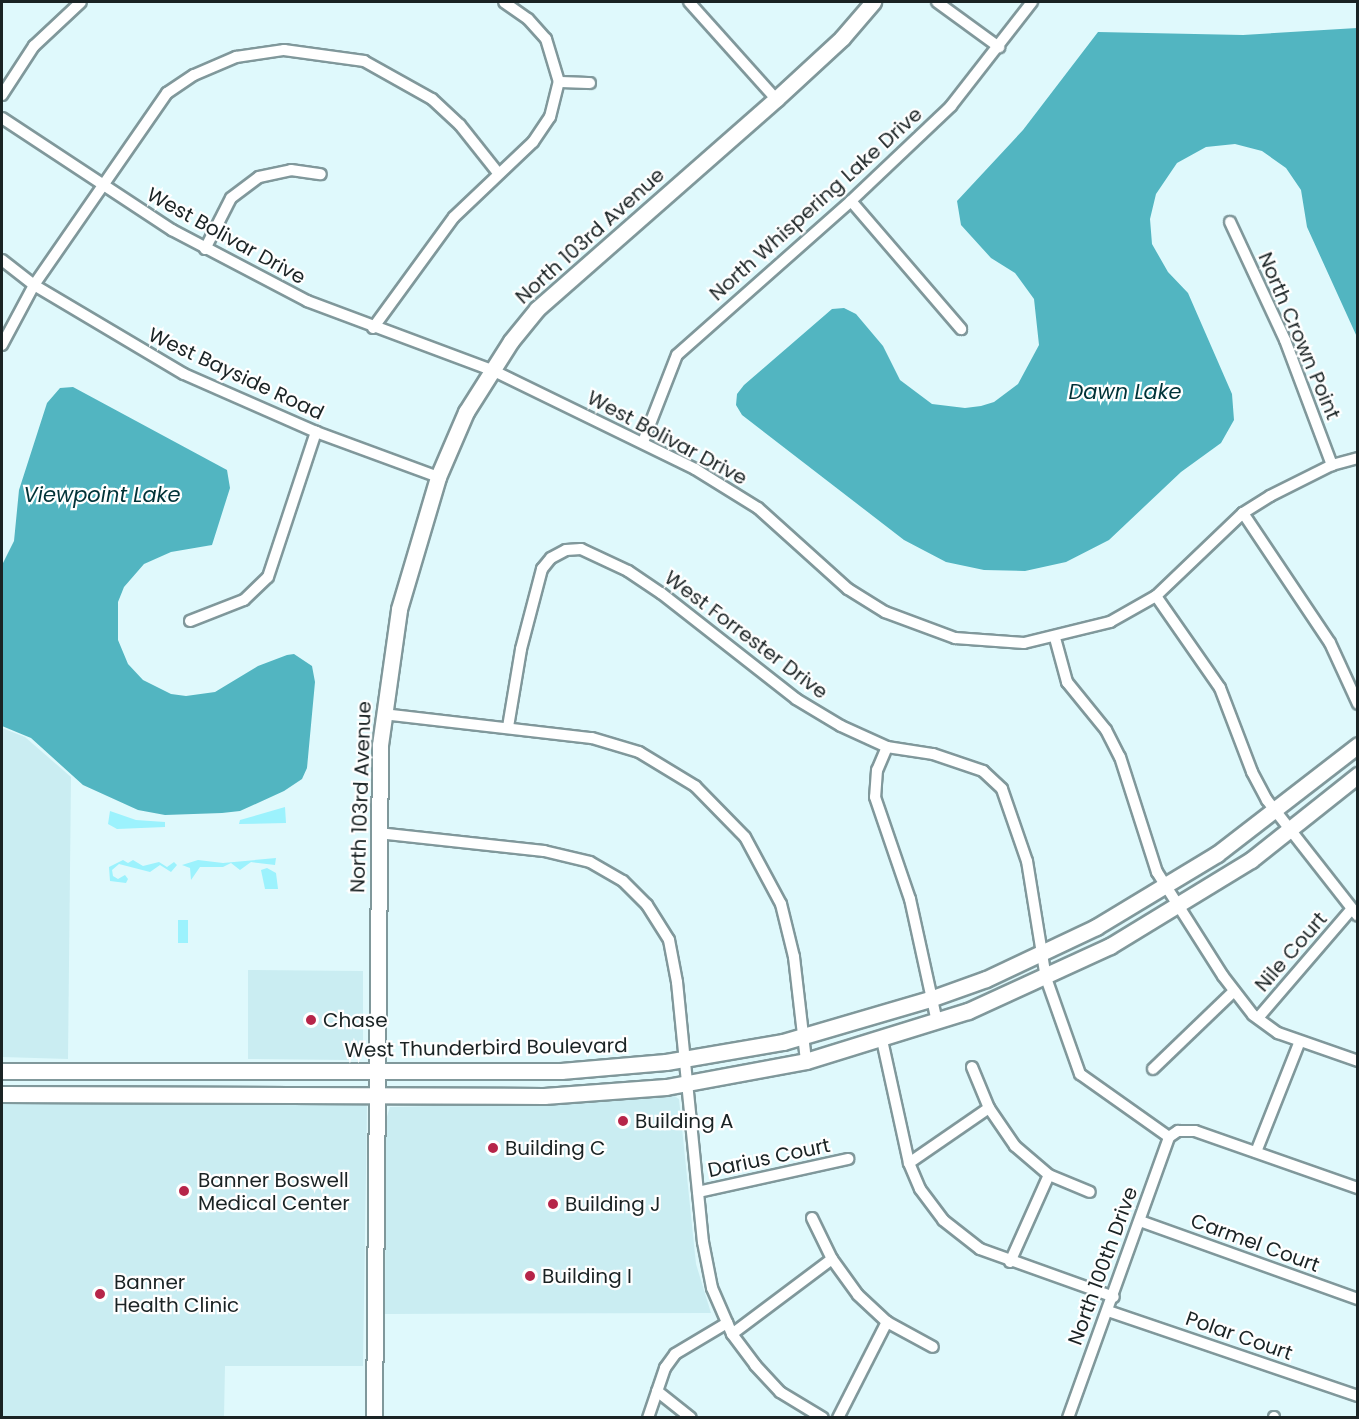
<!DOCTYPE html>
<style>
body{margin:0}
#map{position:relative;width:1359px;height:1419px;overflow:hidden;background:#dff9fc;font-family:Poppins,sans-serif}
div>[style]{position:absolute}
.built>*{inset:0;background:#caedf2}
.green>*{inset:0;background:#9cf2fd;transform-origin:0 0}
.water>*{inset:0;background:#52b5c1}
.roads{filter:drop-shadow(2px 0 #80989b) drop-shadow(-2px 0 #80989b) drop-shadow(0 2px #80989b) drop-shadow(0 -2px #80989b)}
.street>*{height:10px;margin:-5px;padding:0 5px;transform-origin:5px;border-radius:5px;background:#fff}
.secondary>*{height:15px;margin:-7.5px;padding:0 7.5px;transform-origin:7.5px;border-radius:7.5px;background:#fff}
.dots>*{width:16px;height:16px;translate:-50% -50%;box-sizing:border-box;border:3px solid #fff;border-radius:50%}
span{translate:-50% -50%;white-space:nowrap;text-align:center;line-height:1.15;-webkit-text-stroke:4.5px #fff;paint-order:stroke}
.street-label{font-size:20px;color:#1a2324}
.poi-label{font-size:20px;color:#1a2324}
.left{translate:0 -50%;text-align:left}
.water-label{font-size:21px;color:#013338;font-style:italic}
.frame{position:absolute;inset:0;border:3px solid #1a2324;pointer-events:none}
</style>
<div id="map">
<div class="built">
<i style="clip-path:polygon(2px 728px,25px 737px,71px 777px,68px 1059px,2px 1057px)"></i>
<i style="clip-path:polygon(248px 970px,363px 971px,363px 1053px,349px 1060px,248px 1059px)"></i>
<i style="clip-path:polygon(671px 1094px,679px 1099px,696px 1264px,711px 1313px,385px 1314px,386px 1120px,390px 1107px,567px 1103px)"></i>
<i style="clip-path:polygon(2px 1100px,358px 1102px,367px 1106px,363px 1366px,225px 1366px,224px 1417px,2px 1418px)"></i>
</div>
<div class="green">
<i style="clip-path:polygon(285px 807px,286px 823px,239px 824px,240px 820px)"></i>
<i style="clip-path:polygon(110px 811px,136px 820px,165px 822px,165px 827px,117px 829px,108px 824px)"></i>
<i style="clip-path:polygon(276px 858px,275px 865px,251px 862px,240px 870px,231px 863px,223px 867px,200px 867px,191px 880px,190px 868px,182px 865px,198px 860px,223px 863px)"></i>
<i style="clip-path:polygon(123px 860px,128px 863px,133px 860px,143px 866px,159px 862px,167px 867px,174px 862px,177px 865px,171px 872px,160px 865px,150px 872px,119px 864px,112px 870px,113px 876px,118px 879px,125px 875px,128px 879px,126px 883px,110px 881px,109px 867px)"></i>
<i style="clip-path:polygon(267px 868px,276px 873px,278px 889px,265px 889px,261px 870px)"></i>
<i style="left:188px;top:920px;width:23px;height:10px;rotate:90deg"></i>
</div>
<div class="water">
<i style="clip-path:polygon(1357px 28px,1357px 337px,1307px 227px,1301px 190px,1286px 168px,1262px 151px,1235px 144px,1206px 147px,1177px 163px,1156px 194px,1150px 219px,1152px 244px,1168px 272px,1188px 293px,1232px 394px,1234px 420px,1221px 443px,1181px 472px,1109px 540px,1066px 562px,1025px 571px,984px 570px,946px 562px,904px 540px,742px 415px,736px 405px,737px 394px,744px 385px,832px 309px,844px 308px,856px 314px,883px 346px,900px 380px,932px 404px,965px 408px,981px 406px,994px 402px,1018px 384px,1039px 345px,1034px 299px,1015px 273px,991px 258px,961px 225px,957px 201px,1023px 130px,1098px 32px,1243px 35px)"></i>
<i style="clip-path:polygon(73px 387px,227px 470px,230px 488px,212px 545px,171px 552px,144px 564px,124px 587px,118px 602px,118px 640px,128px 664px,143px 680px,171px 694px,186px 696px,215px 692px,258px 666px,287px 655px,294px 654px,312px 666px,315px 682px,307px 768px,302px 779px,284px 791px,240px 811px,222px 813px,165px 815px,138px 810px,83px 785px,31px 738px,2px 726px,2px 565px,14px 541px,19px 490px,47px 403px,60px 388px)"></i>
</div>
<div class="roads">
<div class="street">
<i style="left:689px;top:2px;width:130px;rotate:48.1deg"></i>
<i style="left:937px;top:2px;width:77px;rotate:36deg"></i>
<i style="left:559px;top:82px;width:31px;rotate:2deg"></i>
<i style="left:2px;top:95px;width:59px;rotate:-56.9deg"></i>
<i style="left:34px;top:46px;width:64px;rotate:-43.1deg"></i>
<i style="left:2px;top:118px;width:204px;rotate:33.4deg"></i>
<i style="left:172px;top:230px;width:153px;rotate:27.7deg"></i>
<i style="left:307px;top:301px;width:197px;rotate:20.5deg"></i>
<i style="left:492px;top:370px;width:226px;rotate:26deg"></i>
<i style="left:695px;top:469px;width:74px;rotate:31.8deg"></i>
<i style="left:758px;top:508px;width:121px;rotate:42deg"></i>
<i style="left:848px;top:589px;width:44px;rotate:31.9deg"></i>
<i style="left:885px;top:612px;width:75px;rotate:20.4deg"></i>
<i style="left:955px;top:638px;width:69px;rotate:4.1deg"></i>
<i style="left:1024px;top:643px;width:89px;rotate:-13.7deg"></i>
<i style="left:1110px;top:622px;width:53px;rotate:-29.5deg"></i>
<i style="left:1156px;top:596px;width:120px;rotate:-43.7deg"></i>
<i style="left:1243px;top:513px;width:32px;rotate:-32deg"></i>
<i style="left:1270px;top:496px;width:69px;rotate:-26.6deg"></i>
<i style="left:1332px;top:465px;width:27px;rotate:-15deg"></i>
<i style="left:851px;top:201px;width:169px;rotate:49.3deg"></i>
<i style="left:1230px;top:222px;width:130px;rotate:65deg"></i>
<i style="left:1285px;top:340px;width:134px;rotate:69.4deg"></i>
<i style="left:205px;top:249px;width:57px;rotate:-63deg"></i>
<i style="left:231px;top:198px;width:35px;rotate:-37deg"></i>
<i style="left:259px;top:177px;width:33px;rotate:-12deg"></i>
<i style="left:291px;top:170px;width:30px;rotate:8deg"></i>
<i style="left:2px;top:260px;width:41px;rotate:38deg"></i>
<i style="left:34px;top:285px;width:174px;rotate:30.7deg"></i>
<i style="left:184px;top:374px;width:144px;rotate:23.7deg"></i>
<i style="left:316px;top:432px;width:130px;rotate:20.2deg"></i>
<i style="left:373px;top:328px;width:137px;rotate:-53.9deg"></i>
<i style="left:454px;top:217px;width:109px;rotate:-43.5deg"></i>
<i style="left:533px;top:142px;width:30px;rotate:-56deg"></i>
<i style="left:550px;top:117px;width:36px;rotate:-76deg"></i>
<i style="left:559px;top:82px;width:45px;rotate:-106.8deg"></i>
<i style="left:546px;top:39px;width:27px;rotate:-132deg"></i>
<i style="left:528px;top:19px;width:29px;rotate:-145deg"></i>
<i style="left:2px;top:345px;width:68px;rotate:-61.9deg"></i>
<i style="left:34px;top:285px;width:234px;rotate:-55.3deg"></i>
<i style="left:167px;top:93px;width:32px;rotate:-34deg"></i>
<i style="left:194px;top:75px;width:46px;rotate:-23.2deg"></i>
<i style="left:236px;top:57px;width:49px;rotate:-8.3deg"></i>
<i style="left:284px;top:50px;width:81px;rotate:7.8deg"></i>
<i style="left:364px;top:61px;width:78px;rotate:29.2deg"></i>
<i style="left:432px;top:99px;width:38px;rotate:43deg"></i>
<i style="left:460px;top:125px;width:61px;rotate:51.6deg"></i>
<i style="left:643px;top:442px;width:93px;rotate:-68.7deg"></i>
<i style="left:677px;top:355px;width:232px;rotate:-41.5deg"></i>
<i style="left:851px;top:201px;width:138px;rotate:-43.5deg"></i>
<i style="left:951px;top:106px;width:132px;rotate:-52.1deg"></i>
<i style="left:1243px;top:513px;width:156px;rotate:56.2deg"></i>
<i style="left:1330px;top:643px;width:67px;rotate:65.3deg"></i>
<i style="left:1156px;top:596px;width:112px;rotate:55.2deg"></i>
<i style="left:1220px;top:688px;width:90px;rotate:69.1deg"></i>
<i style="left:1252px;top:772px;width:32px;rotate:62deg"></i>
<i style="left:1267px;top:800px;width:147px;rotate:51.9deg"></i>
<i style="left:190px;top:621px;width:58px;rotate:-21.3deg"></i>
<i style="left:244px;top:600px;width:33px;rotate:-44deg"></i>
<i style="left:268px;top:577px;width:153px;rotate:-71.7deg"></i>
<i style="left:1055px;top:638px;width:46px;rotate:74.7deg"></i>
<i style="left:1067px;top:682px;width:62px;rotate:50.9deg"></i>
<i style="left:1106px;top:730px;width:30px;rotate:63deg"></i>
<i style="left:1120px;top:757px;width:121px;rotate:72.2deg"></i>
<i style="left:1157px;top:872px;width:123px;rotate:57.6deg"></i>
<i style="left:1223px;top:976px;width:49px;rotate:52.4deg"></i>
<i style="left:1253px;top:1015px;width:31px;rotate:36deg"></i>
<i style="left:1278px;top:1033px;width:85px;rotate:19.3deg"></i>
<i style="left:383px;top:714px;width:210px;rotate:6.6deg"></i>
<i style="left:592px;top:738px;width:49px;rotate:16.6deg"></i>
<i style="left:639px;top:752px;width:66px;rotate:31.3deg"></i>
<i style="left:695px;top:786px;width:71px;rotate:45.6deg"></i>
<i style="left:745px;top:837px;width:76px;rotate:61.8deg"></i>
<i style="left:781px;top:904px;width:55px;rotate:76.2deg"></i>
<i style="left:794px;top:957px;width:105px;rotate:83.4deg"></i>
<i style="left:508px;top:727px;width:79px;rotate:-80.5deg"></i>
<i style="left:521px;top:649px;width:83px;rotate:-75.3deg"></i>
<i style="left:542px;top:569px;width:14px;rotate:-51deg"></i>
<i style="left:551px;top:558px;width:17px;rotate:-28deg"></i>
<i style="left:566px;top:550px;width:15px;rotate:-4deg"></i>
<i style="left:581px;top:549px;width:52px;rotate:25.1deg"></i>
<i style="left:628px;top:571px;width:40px;rotate:34deg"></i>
<i style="left:661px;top:593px;width:172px;rotate:38.1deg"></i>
<i style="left:796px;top:699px;width:52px;rotate:31deg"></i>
<i style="left:841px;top:726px;width:51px;rotate:24.5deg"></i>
<i style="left:887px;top:747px;width:47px;rotate:8.7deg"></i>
<i style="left:933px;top:754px;width:53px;rotate:18.8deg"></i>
<i style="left:983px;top:771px;width:26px;rotate:43deg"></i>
<i style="left:1002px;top:789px;width:76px;rotate:70.9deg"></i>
<i style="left:1027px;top:861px;width:119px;rotate:80.8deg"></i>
<i style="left:1046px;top:978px;width:102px;rotate:70.5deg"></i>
<i style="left:1080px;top:1074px;width:109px;rotate:35.3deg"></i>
<i style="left:887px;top:747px;width:25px;rotate:113deg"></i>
<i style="left:877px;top:770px;width:27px;rotate:94deg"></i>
<i style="left:875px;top:797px;width:108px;rotate:71.1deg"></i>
<i style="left:910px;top:899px;width:126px;rotate:77.6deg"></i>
<i style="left:378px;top:833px;width:167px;rotate:6.2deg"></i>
<i style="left:544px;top:851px;width:47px;rotate:13.4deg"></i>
<i style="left:590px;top:862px;width:38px;rotate:30deg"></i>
<i style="left:623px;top:881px;width:34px;rotate:45deg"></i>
<i style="left:647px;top:905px;width:41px;rotate:57.8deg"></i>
<i style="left:669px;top:940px;width:43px;rotate:79.2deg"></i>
<i style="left:677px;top:982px;width:261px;rotate:84.3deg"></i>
<i style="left:703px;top:1242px;width:47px;rotate:78.9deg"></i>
<i style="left:712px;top:1288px;width:50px;rotate:66.5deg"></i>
<i style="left:732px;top:1334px;width:39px;rotate:53deg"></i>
<i style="left:755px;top:1365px;width:37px;rotate:47deg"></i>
<i style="left:780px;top:1392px;width:50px;rotate:31.2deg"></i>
<i style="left:1258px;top:1018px;width:143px;rotate:-49.3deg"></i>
<i style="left:882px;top:1040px;width:126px;rotate:77.6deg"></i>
<i style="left:909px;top:1163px;width:28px;rotate:67deg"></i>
<i style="left:920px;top:1189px;width:39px;rotate:53deg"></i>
<i style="left:943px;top:1220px;width:47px;rotate:38.1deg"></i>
<i style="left:980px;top:1249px;width:142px;rotate:19.7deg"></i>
<i style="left:972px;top:1067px;width:44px;rotate:67.5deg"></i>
<i style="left:989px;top:1108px;width:46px;rotate:55.6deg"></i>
<i style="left:1015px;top:1146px;width:45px;rotate:40.5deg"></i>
<i style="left:1049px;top:1175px;width:44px;rotate:22.5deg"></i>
<i style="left:1153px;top:1069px;width:112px;rotate:-43.9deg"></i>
<i style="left:1256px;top:1152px;width:119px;rotate:-68.4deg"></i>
<i style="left:909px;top:1163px;width:97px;rotate:-34.5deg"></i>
<i style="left:698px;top:1192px;width:154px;rotate:-12.4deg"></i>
<i style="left:812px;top:1218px;width:46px;rotate:64deg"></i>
<i style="left:832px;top:1259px;width:44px;rotate:54.2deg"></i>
<i style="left:858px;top:1295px;width:40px;rotate:43deg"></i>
<i style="left:887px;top:1322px;width:52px;rotate:28.5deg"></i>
<i style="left:1140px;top:1221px;width:232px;rotate:19.7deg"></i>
<i style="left:1010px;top:1262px;width:95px;rotate:-65.9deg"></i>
<i style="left:1108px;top:1311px;width:264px;rotate:18.8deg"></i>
<i style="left:732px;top:1334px;width:125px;rotate:-36.9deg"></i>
<i style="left:657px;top:1391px;width:43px;rotate:38.5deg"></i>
<i style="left:648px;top:1418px;width:53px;rotate:-71.2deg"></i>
<i style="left:665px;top:1368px;width:17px;rotate:-54deg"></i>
<i style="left:675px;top:1354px;width:61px;rotate:-30.8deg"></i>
<i style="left:838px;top:1418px;width:108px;rotate:-63deg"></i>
<i style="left:1068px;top:1418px;width:299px;rotate:-70.2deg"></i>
<i style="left:1169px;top:1137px;width:11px;rotate:-34deg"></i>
<i style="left:1178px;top:1131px;width:17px"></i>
<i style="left:1195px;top:1131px;width:173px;rotate:19.3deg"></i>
<i style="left:1274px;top:1418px;width:1px;rotate:-90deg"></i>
</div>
<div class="secondary">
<i style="left:2px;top:1071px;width:559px"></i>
<i style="left:561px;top:1071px;width:105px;rotate:-4.9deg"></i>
<i style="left:666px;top:1062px;width:119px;rotate:-9.7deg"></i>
<i style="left:783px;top:1042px;width:153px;rotate:-16.3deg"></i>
<i style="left:930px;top:999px;width:59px;rotate:-19.7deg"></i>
<i style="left:986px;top:979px;width:122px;rotate:-25.3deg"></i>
<i style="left:1096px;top:927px;width:141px;rotate:-31.1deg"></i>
<i style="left:1217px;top:854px;width:178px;rotate:-37.7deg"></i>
<i style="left:2px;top:1094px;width:542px;rotate:0.21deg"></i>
<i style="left:544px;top:1096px;width:122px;rotate:-4.2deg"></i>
<i style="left:666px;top:1087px;width:142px;rotate:-10.5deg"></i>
<i style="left:806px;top:1061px;width:170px;rotate:-17.2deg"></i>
<i style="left:968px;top:1011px;width:156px;rotate:-24.6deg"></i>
<i style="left:1110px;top:946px;width:165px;rotate:-31.4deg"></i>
<i style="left:1251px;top:860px;width:137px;rotate:-38.5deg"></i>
<i style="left:374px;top:1418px;width:673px;rotate:-89.49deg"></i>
<i style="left:380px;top:745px;width:137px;rotate:-82deg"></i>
<i style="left:399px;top:609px;width:138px;rotate:-73.5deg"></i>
<i style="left:438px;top:477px;width:71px;rotate:-66.7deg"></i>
<i style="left:466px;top:412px;width:84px;rotate:-57.6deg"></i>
<i style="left:511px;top:341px;width:41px;rotate:-50.9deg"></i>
<i style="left:537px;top:309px;width:318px;rotate:-41.3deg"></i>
<i style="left:776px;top:99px;width:90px;rotate:-42.7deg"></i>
<i style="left:842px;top:38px;width:48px;rotate:-49.3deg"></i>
</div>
</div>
<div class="dots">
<i style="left:311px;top:1020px;background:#b62549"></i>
<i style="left:623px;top:1121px;background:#b62549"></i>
<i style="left:493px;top:1148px;background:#b62549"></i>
<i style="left:184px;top:1191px;background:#b62549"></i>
<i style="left:553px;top:1204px;background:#b62549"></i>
<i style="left:530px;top:1276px;background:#b62549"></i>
<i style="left:100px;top:1294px;background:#b62549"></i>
</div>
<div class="street-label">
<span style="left:816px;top:204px;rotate:-42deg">North Whispering Lake Drive</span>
<span style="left:226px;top:236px;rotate:29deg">West Bolivar Drive</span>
<span style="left:590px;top:236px;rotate:-42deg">North 103rd Avenue</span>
<span style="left:1299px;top:336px;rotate:67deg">North Crown Point</span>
<span style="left:236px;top:374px;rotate:25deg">West Bayside Road</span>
<span style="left:667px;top:438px;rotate:28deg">West Bolivar Drive</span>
<span style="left:746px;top:635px;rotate:37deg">West Forrester Drive</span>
<span style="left:361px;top:797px;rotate:-88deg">North 103rd Avenue</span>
<span style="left:1291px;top:952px;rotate:-49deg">Nile Court</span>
<span style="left:486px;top:1048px;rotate:-1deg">West Thunderbird Boulevard</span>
<span style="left:769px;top:1158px;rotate:-12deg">Darius Court</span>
<span style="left:1255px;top:1243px;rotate:20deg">Carmel Court</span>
<span style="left:1103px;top:1266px;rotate:-70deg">North 100th Drive</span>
<span style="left:1239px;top:1336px;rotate:19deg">Polar Court</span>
</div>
<div class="poi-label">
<span class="left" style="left:323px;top:1020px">Chase</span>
<span class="left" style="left:635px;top:1121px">Building A</span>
<span class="left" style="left:505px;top:1148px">Building C</span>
<span class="left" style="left:198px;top:1192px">Banner Boswell<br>Medical Center</span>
<span class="left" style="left:565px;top:1204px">Building J</span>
<span class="left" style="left:542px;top:1276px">Building I</span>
<span class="left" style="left:114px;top:1294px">Banner<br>Health Clinic</span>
</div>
<div class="water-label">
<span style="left:1125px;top:392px">Dawn Lake</span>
<span style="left:102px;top:495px">Viewpoint Lake</span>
</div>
<div class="frame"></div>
</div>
